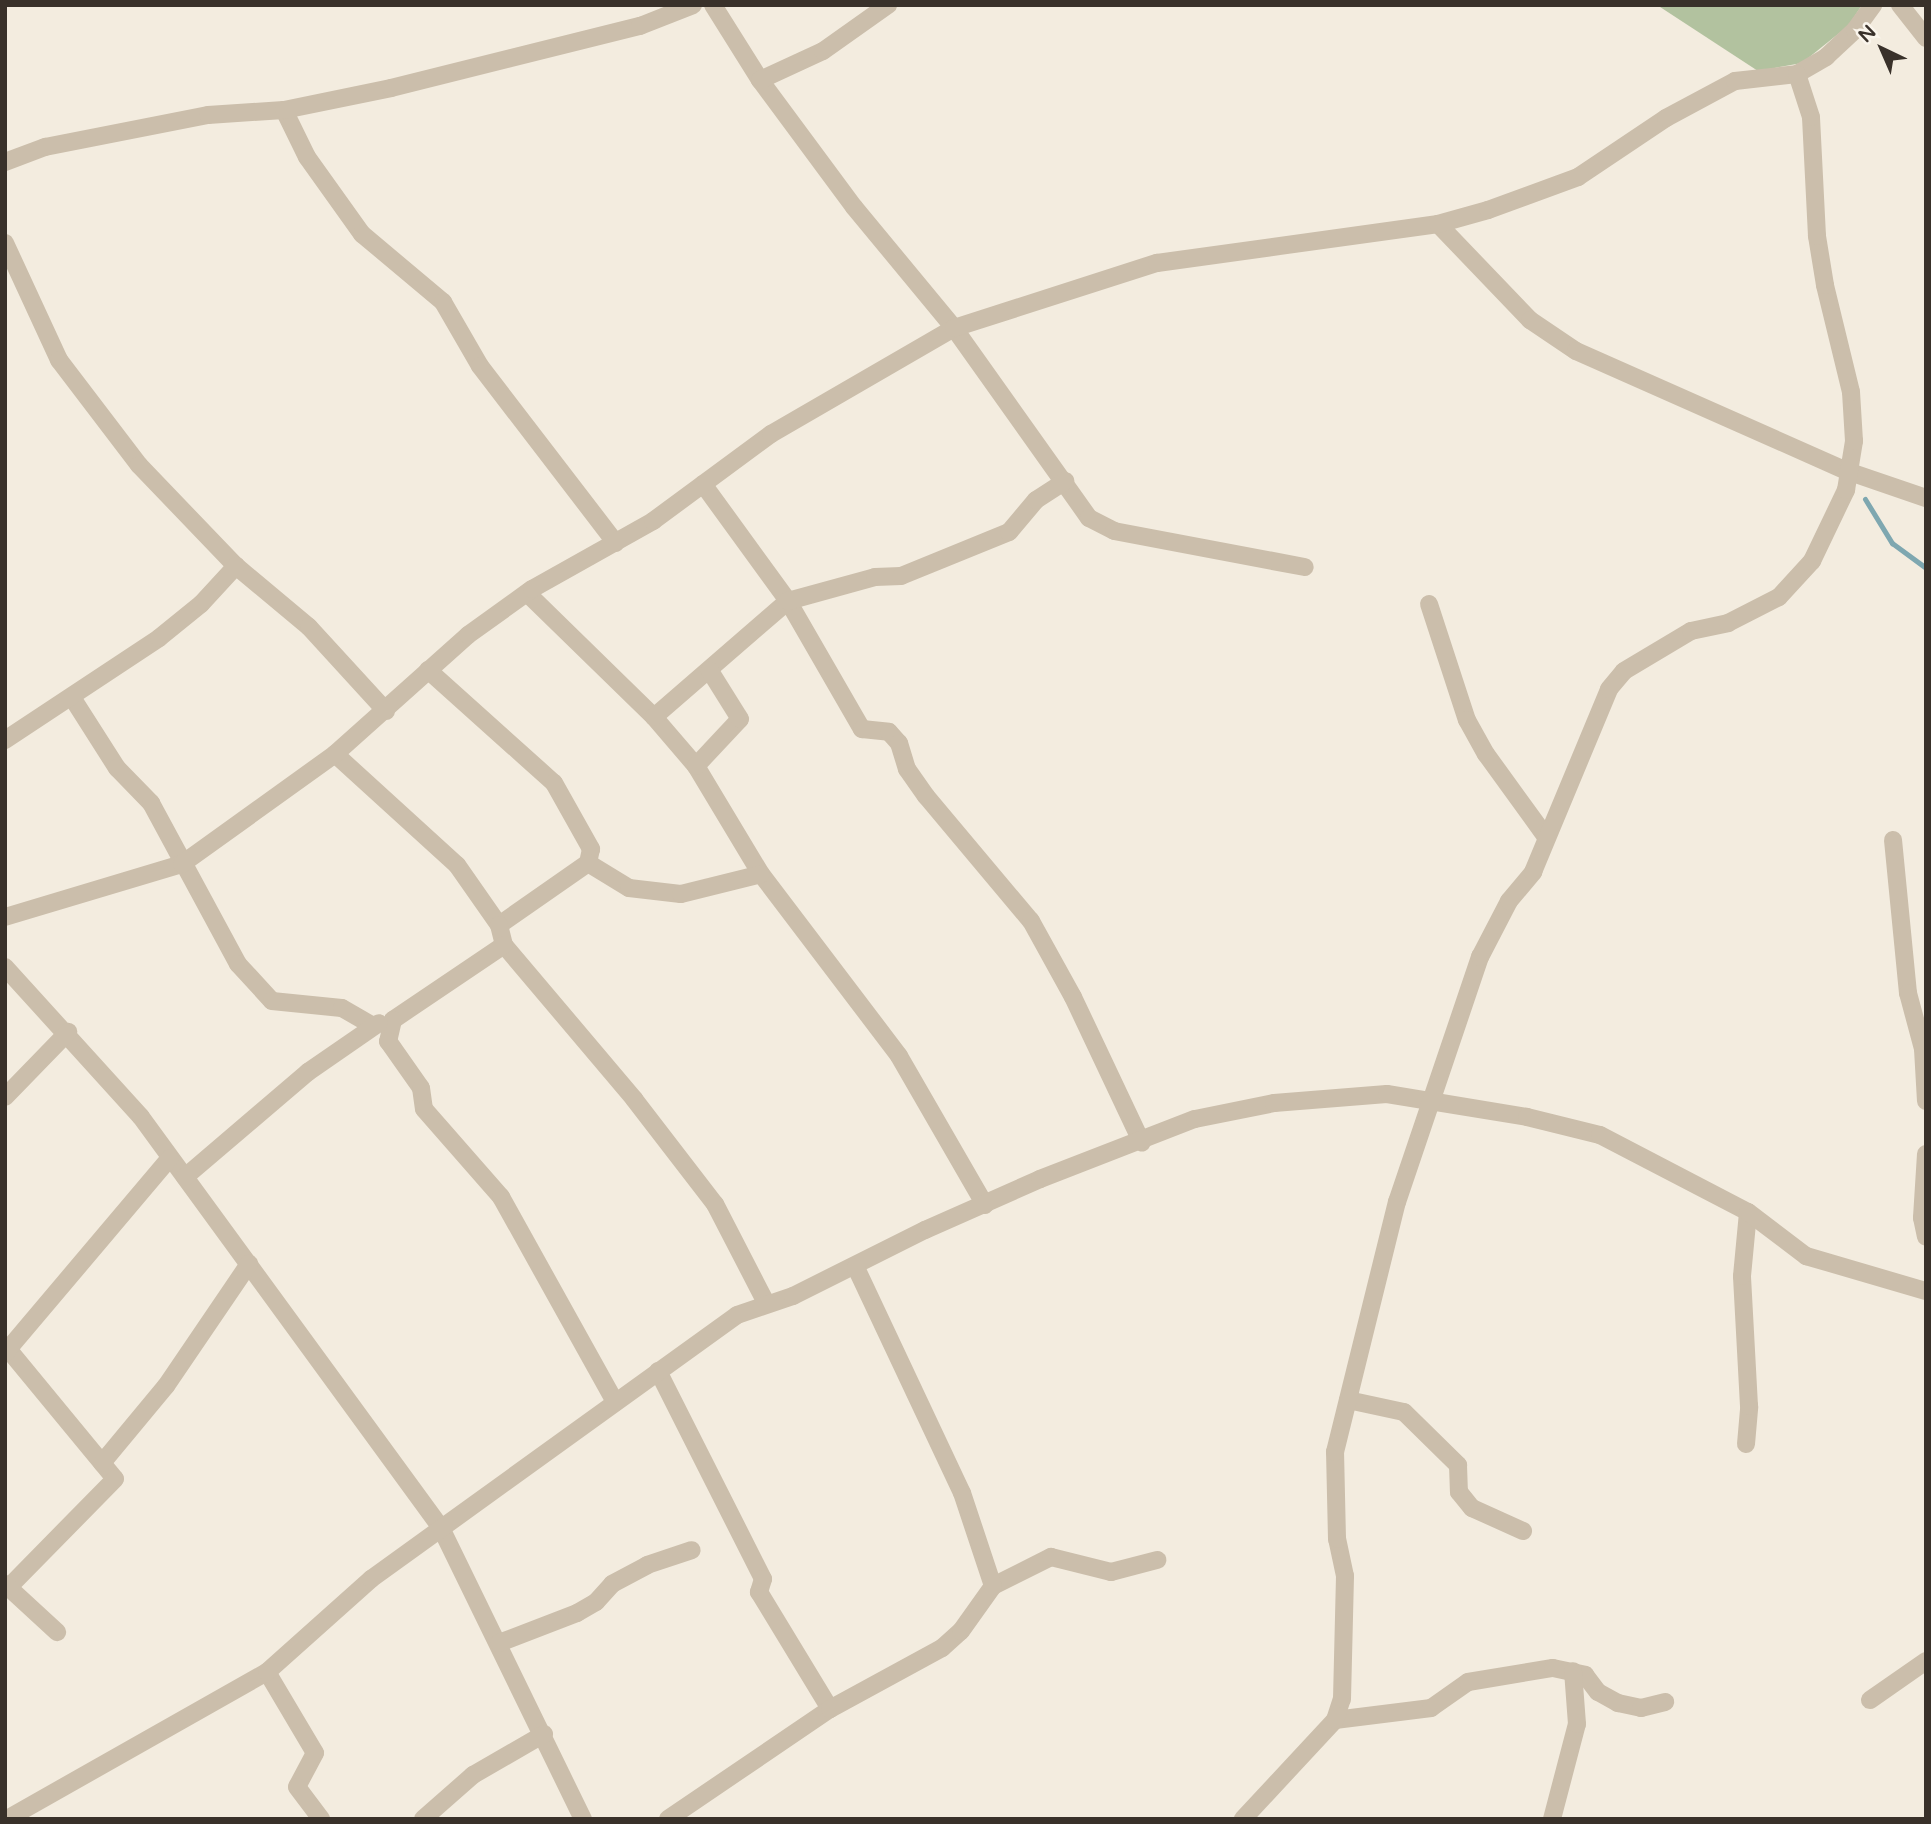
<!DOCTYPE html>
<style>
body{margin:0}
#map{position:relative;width:1931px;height:1824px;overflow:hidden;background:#f3ecdf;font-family:"Varela Round",sans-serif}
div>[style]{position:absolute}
.green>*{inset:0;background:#b2c29f}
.stream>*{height:5px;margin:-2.5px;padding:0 2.5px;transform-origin:2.5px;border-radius:2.5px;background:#7ea7b0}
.minor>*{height:18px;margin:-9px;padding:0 9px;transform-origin:9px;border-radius:9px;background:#cbbeab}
span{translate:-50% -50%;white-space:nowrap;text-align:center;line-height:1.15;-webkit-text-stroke:6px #faf5ec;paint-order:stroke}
.frame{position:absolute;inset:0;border:7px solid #39312a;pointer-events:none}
.north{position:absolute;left:1847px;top:14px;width:70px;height:70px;-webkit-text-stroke:5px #faf5ec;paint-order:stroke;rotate:316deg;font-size:19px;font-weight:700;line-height:28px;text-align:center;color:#39312a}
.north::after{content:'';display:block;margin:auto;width:24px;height:32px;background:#39312a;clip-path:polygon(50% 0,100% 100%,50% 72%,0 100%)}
</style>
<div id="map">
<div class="green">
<i style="clip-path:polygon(1657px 5px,1862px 5px,1848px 26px,1802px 63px,1758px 71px)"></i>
</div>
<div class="stream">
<i style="left:1865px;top:499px;width:52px;rotate:58.5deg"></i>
<i style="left:1892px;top:543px;width:42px;rotate:36.3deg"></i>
</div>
<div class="minor">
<i style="left:713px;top:5px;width:89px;rotate:57.9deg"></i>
<i style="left:760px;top:80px;width:158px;rotate:53.5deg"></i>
<i style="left:854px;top:207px;width:157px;rotate:50.4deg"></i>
<i style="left:954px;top:328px;width:233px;rotate:54.6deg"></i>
<i style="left:1089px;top:518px;width:28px;rotate:27deg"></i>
<i style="left:1114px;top:531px;width:194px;rotate:10.7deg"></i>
<i style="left:1900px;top:5px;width:42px;rotate:51.8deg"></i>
<i style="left:760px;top:80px;width:69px;rotate:-24.7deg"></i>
<i style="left:823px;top:51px;width:80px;rotate:-35.3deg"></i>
<i style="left:284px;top:110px;width:52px;rotate:63.9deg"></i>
<i style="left:307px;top:157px;width:95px;rotate:54.5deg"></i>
<i style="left:362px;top:234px;width:106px;rotate:40deg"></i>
<i style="left:443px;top:302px;width:74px;rotate:60deg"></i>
<i style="left:480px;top:366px;width:223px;rotate:52.5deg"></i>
<i style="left:5px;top:162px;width:43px;rotate:-20.6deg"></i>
<i style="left:45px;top:147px;width:166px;rotate:-11.1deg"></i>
<i style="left:208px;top:115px;width:76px;rotate:-3.8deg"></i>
<i style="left:284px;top:110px;width:109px;rotate:-11.6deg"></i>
<i style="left:391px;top:88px;width:257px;rotate:-14deg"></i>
<i style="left:640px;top:26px;width:57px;rotate:-21.6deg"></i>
<i style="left:1438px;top:224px;width:133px;rotate:46.2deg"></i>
<i style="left:1530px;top:320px;width:55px;rotate:34deg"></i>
<i style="left:1576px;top:351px;width:296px;rotate:23.9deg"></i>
<i style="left:1847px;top:471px;width:83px;rotate:18.9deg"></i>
<i style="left:5px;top:243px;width:129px;rotate:65.2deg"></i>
<i style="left:59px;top:360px;width:132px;rotate:52.7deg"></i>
<i style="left:139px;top:465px;width:140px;rotate:46.2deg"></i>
<i style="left:236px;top:566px;width:95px;rotate:39.9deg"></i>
<i style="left:309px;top:627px;width:114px;rotate:47.5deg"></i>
<i style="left:703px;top:484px;width:145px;rotate:54deg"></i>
<i style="left:788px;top:601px;width:148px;rotate:60deg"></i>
<i style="left:862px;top:729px;width:27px;rotate:6deg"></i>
<i style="left:889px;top:732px;width:15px;rotate:48deg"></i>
<i style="left:899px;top:743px;width:27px;rotate:73deg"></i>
<i style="left:907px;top:769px;width:33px;rotate:55deg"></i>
<i style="left:926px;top:796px;width:163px;rotate:50deg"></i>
<i style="left:1031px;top:921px;width:87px;rotate:61.1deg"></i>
<i style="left:1073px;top:997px;width:161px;rotate:64.7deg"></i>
<i style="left:527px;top:593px;width:177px;rotate:44.3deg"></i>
<i style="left:654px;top:717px;width:65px;rotate:49.4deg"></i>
<i style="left:696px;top:766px;width:126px;rotate:59deg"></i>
<i style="left:761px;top:874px;width:228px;rotate:52.8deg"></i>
<i style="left:899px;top:1056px;width:172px;rotate:60deg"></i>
<i style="left:1429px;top:604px;width:122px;rotate:71.9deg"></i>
<i style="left:1467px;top:720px;width:39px;rotate:61deg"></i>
<i style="left:1486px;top:754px;width:102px;rotate:54.1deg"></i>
<i style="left:428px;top:670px;width:169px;rotate:41.9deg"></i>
<i style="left:554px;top:783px;width:76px;rotate:60.7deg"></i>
<i style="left:591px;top:849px;width:14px;rotate:102deg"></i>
<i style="left:588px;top:863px;width:108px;rotate:145.1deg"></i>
<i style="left:73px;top:699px;width:82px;rotate:57.5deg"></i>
<i style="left:117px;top:768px;width:49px;rotate:45.8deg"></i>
<i style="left:151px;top:803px;width:183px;rotate:61.6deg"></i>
<i style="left:238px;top:964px;width:50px;rotate:47.4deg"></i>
<i style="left:272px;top:1001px;width:70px;rotate:5.7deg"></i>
<i style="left:342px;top:1008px;width:34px;rotate:30deg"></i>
<i style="left:654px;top:717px;width:177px;rotate:-40.9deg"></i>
<i style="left:788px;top:601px;width:90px;rotate:-15.4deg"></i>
<i style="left:875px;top:577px;width:26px;rotate:-2deg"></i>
<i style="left:901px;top:576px;width:117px;rotate:-22.2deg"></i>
<i style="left:1009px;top:532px;width:42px;rotate:-49.8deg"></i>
<i style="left:1036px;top:500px;width:35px;rotate:-33deg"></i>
<i style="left:5px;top:740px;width:185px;rotate:-33.5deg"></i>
<i style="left:159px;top:638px;width:54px;rotate:-39deg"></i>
<i style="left:201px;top:604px;width:52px;rotate:-47.4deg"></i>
<i style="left:335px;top:754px;width:165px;rotate:42.3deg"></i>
<i style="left:457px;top:865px;width:73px;rotate:55deg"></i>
<i style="left:499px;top:925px;width:21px;rotate:76deg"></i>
<i style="left:504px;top:945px;width:202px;rotate:49.8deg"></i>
<i style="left:634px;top:1099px;width:133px;rotate:52.4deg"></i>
<i style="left:715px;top:1204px;width:111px;rotate:62.7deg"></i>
<i style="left:696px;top:766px;width:64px;rotate:-46.9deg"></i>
<i style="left:740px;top:719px;width:57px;rotate:-122deg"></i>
<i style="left:1893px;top:840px;width:154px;rotate:84.4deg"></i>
<i style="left:1908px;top:993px;width:58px;rotate:75deg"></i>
<i style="left:1923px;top:1049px;width:52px;rotate:86.7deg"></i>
<i style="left:588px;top:863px;width:48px;rotate:31.4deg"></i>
<i style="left:629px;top:888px;width:52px;rotate:6.6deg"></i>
<i style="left:681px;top:894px;width:82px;rotate:-14deg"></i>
<i style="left:5px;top:917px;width:185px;rotate:-16.7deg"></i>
<i style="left:182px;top:864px;width:188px;rotate:-35.7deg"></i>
<i style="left:335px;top:754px;width:178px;rotate:-41.8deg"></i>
<i style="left:468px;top:635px;width:79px;rotate:-35.7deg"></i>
<i style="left:532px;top:589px;width:139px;rotate:-29.3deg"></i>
<i style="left:653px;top:521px;width:147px;rotate:-36.4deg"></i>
<i style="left:771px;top:434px;width:211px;rotate:-30.1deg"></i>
<i style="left:954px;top:328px;width:213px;rotate:-17.8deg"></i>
<i style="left:1157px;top:263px;width:284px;rotate:-7.9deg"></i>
<i style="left:1438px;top:224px;width:52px;rotate:-15.6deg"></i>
<i style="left:1488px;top:210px;width:96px;rotate:-20.1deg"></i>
<i style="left:1578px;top:177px;width:106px;rotate:-33.8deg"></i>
<i style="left:1666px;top:118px;width:78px;rotate:-28.2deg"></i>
<i style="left:1735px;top:81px;width:62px;rotate:-6.4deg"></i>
<i style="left:1797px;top:74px;width:34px;rotate:-30deg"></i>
<i style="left:1826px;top:57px;width:40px;rotate:-43deg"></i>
<i style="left:1855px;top:30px;width:31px;rotate:-54deg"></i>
<i style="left:504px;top:945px;width:134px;rotate:146deg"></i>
<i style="left:393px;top:1020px;width:22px;rotate:103deg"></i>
<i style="left:388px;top:1041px;width:57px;rotate:54.9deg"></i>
<i style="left:421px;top:1088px;width:21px;rotate:82deg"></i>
<i style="left:424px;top:1109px;width:117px;rotate:48.8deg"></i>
<i style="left:501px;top:1197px;width:235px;rotate:60.9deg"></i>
<i style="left:5px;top:967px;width:202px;rotate:47.8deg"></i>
<i style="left:141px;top:1117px;width:509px;rotate:53.87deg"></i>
<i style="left:441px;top:1528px;width:324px;rotate:64deg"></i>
<i style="left:5px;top:1097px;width:91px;rotate:-45.9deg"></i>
<i style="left:1926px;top:1154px;width:64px;rotate:93.6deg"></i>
<i style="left:1922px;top:1218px;width:19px;rotate:78deg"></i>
<i style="left:185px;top:1177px;width:162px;rotate:-40.5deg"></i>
<i style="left:308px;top:1072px;width:86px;rotate:-34.6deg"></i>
<i style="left:8px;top:1349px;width:168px;rotate:50.5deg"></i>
<i style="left:115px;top:1479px;width:151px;rotate:134.5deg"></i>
<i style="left:5px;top:1353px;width:255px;rotate:-49.8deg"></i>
<i style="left:658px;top:1371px;width:233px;rotate:63.2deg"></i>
<i style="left:763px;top:1579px;width:14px;rotate:107deg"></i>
<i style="left:759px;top:1592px;width:137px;rotate:58.7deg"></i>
<i style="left:1348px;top:1400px;width:57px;rotate:12.1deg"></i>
<i style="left:1404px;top:1412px;width:76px;rotate:44.5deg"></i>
<i style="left:1458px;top:1465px;width:27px;rotate:88deg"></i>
<i style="left:1459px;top:1492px;width:21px;rotate:51deg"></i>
<i style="left:1472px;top:1508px;width:56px;rotate:24.3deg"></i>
<i style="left:1746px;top:1444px;width:38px;rotate:-85deg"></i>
<i style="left:1749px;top:1406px;width:130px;rotate:-93.1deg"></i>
<i style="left:1742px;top:1276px;width:64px;rotate:-84.6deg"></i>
<i style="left:102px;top:1463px;width:100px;rotate:-50.3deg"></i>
<i style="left:166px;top:1386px;width:148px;rotate:-55.8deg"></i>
<i style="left:5px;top:1584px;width:71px;rotate:42.7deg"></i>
<i style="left:993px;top:1586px;width:65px;rotate:-26.6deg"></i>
<i style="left:1051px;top:1557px;width:62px;rotate:14deg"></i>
<i style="left:1111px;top:1572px;width:48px;rotate:-14.6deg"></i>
<i style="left:499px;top:1643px;width:84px;rotate:-21deg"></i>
<i style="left:577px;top:1613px;width:22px;rotate:-30deg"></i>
<i style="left:596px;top:1602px;width:24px;rotate:-48deg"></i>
<i style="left:612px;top:1584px;width:40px;rotate:-28deg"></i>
<i style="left:647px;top:1565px;width:47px;rotate:-18.4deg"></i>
<i style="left:267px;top:1672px;width:94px;rotate:59.3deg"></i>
<i style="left:315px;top:1753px;width:38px;rotate:118deg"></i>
<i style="left:297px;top:1787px;width:40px;rotate:53deg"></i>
<i style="left:1870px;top:1700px;width:68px;rotate:-34.9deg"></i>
<i style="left:1335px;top:1720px;width:97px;rotate:-7.1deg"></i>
<i style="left:1431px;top:1708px;width:45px;rotate:-35.1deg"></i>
<i style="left:1468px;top:1682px;width:86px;rotate:-9.4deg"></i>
<i style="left:1553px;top:1668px;width:33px;rotate:12deg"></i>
<i style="left:1585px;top:1675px;width:21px;rotate:53deg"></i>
<i style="left:1598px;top:1692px;width:23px;rotate:29deg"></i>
<i style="left:1618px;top:1703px;width:24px;rotate:12deg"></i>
<i style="left:1641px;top:1708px;width:25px;rotate:-14deg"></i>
<i style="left:7px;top:1819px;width:299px;rotate:-29.5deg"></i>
<i style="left:267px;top:1672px;width:140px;rotate:-41.8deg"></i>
<i style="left:371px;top:1579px;width:451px;rotate:-35.8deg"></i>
<i style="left:737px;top:1315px;width:59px;rotate:-18.7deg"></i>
<i style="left:793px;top:1296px;width:148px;rotate:-26.6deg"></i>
<i style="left:925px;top:1230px;width:126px;rotate:-23.9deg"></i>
<i style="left:1040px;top:1179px;width:166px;rotate:-21.2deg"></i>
<i style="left:1195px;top:1119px;width:81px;rotate:-11.4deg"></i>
<i style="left:1274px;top:1103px;width:113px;rotate:-4.6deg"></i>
<i style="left:1387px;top:1094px;width:142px;rotate:9.3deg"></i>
<i style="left:1527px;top:1117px;width:75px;rotate:13.9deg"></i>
<i style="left:1600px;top:1135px;width:167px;rotate:27.5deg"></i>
<i style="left:1748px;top:1212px;width:73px;rotate:37.2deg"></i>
<i style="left:1806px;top:1256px;width:125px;rotate:16.3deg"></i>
<i style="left:423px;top:1819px;width:67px;rotate:-41.3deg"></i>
<i style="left:473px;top:1775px;width:82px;rotate:-30deg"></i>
<i style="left:668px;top:1819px;width:196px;rotate:-34.2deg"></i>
<i style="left:830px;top:1709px;width:128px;rotate:-28.6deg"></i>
<i style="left:942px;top:1648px;width:25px;rotate:-42deg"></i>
<i style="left:961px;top:1631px;width:55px;rotate:-54.6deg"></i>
<i style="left:993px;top:1586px;width:98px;rotate:-108.4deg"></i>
<i style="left:962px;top:1493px;width:249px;rotate:-115.2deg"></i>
<i style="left:1243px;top:1819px;width:135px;rotate:-47.1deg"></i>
<i style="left:1335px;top:1720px;width:22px;rotate:-72deg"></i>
<i style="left:1342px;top:1699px;width:123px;rotate:-88.6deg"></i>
<i style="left:1345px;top:1576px;width:38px;rotate:-102deg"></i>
<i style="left:1337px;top:1539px;width:87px;rotate:-91.3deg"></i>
<i style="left:1335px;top:1452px;width:258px;rotate:-76.1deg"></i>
<i style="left:1397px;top:1202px;width:259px;rotate:-71.3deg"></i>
<i style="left:1480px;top:957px;width:63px;rotate:-62.6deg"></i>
<i style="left:1509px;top:901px;width:38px;rotate:-50deg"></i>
<i style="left:1533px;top:872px;width:198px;rotate:-67.4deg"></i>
<i style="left:1609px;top:689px;width:23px;rotate:-50deg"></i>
<i style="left:1624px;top:671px;width:78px;rotate:-30.8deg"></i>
<i style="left:1691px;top:631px;width:38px;rotate:-12deg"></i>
<i style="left:1728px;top:623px;width:57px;rotate:-27deg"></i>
<i style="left:1779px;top:597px;width:49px;rotate:-47.5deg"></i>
<i style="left:1812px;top:561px;width:79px;rotate:-64.4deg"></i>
<i style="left:1846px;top:490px;width:50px;rotate:-80.7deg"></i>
<i style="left:1854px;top:441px;width:49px;rotate:-93.5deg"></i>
<i style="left:1851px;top:392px;width:110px;rotate:-103.7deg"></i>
<i style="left:1825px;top:285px;width:50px;rotate:-99.3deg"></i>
<i style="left:1817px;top:236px;width:119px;rotate:-92.9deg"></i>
<i style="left:1811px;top:117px;width:45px;rotate:-108deg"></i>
<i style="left:1552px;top:1819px;width:98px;rotate:-75.3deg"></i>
<i style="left:1577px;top:1724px;width:53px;rotate:-94.3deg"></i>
</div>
<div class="frame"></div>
<div class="north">N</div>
</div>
